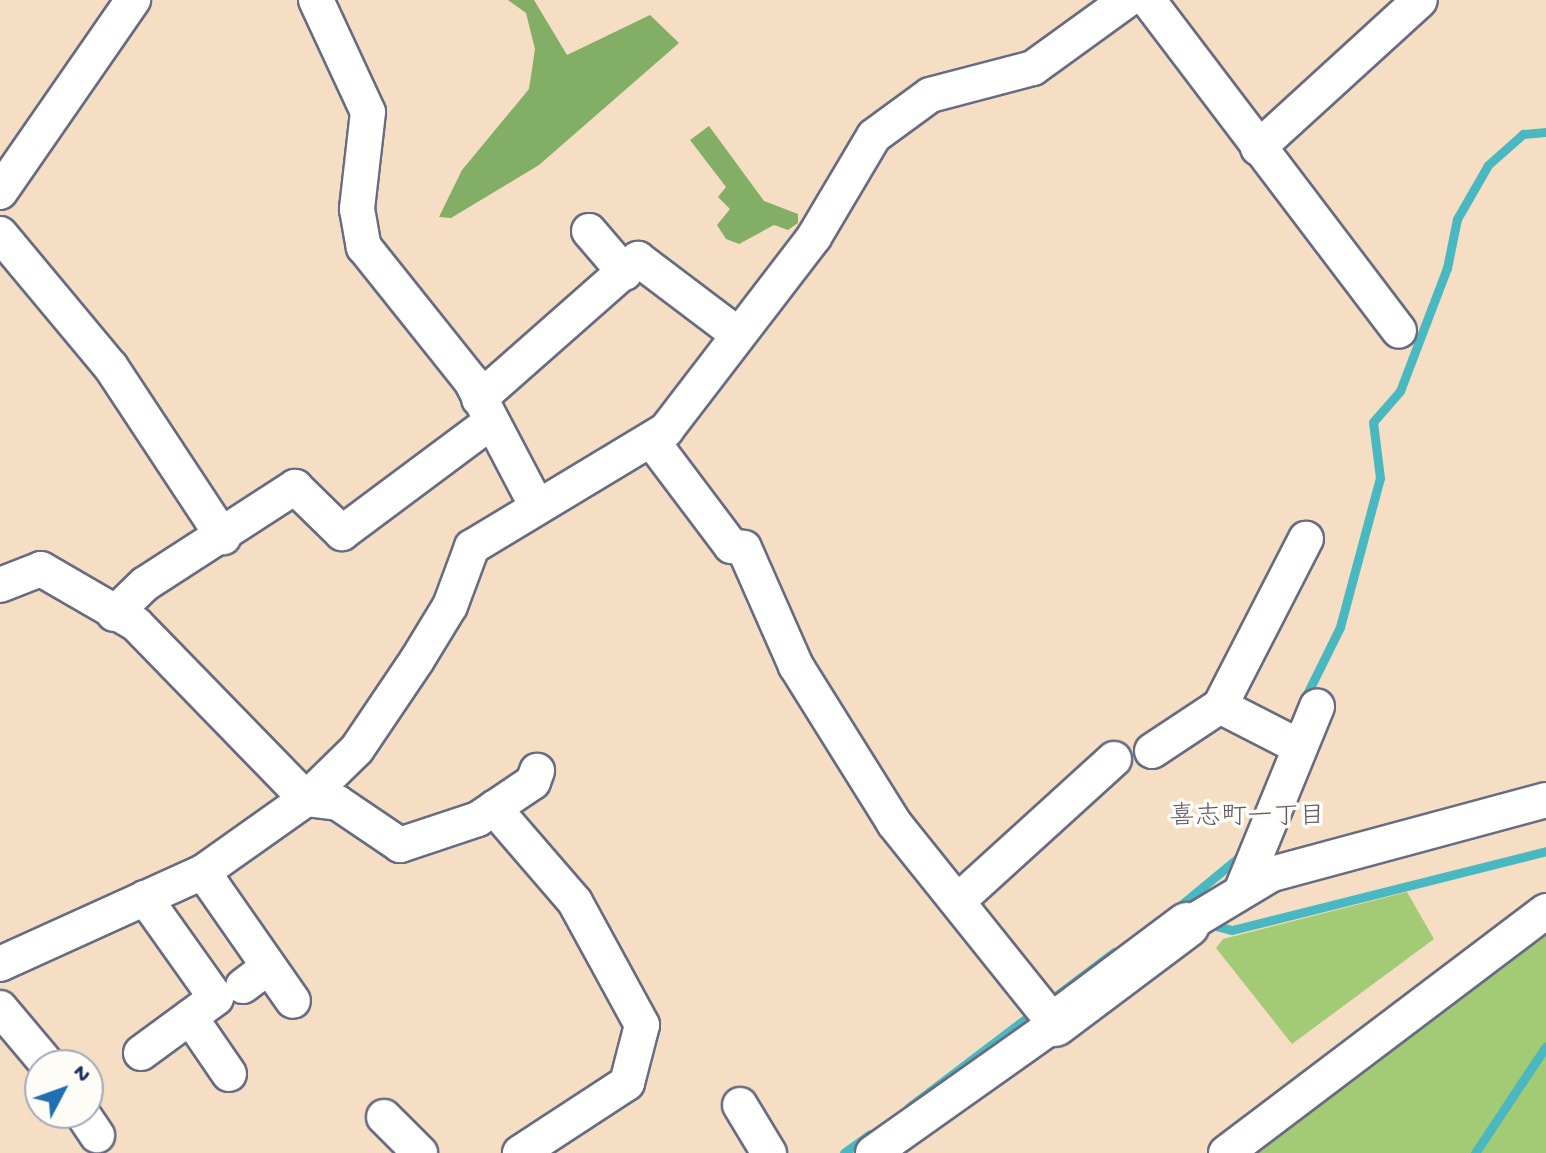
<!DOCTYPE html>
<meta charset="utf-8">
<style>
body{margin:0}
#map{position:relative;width:1546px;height:1153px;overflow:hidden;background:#f5dec4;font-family:"Gochi Hand","Klee One",sans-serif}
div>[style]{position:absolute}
.green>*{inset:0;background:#a3ca74}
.forest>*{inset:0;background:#82ae66}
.stream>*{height:9px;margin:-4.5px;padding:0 4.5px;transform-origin:4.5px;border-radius:4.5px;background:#49b8c0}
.roads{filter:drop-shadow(2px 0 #676c82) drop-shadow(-2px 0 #676c82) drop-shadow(0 2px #676c82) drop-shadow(0 -2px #676c82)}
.street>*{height:34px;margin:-17px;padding:0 17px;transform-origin:17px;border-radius:17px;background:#fff}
.secondary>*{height:44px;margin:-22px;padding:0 22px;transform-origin:22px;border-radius:22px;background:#fff}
span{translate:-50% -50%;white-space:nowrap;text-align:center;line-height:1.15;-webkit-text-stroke:7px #fdfcf7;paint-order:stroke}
.neighbourhood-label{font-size:26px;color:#625968}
.north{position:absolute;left:24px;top:1049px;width:80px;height:80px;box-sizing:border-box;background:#fdfcf7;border:2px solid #a3aaba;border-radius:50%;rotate:49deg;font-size:22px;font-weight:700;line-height:32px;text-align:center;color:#1b2f5e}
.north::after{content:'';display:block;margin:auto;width:28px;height:36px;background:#1f6fb2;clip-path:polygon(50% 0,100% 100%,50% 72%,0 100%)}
</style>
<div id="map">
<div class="green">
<i style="clip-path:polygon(1407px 892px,1434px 939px,1292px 1044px,1216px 948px,1223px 939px)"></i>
<i style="clip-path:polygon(1546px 927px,1546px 1153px,1248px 1153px)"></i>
</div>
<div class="forest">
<i style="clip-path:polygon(508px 0,534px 0,567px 55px,650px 15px,679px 43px,539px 165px,451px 218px,439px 217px,462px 170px,529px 89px,535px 49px,526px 13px)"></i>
<i style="clip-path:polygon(709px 126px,764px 201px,798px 214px,798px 223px,788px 230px,774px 225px,739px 244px,726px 239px,717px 225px,730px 209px,718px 197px,726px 187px,690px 140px)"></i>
</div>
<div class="stream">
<i style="left:1303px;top:702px;width:84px;rotate:-63.7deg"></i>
<i style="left:1340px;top:627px;width:154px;rotate:-75deg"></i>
<i style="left:1380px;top:478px;width:56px;rotate:-97.1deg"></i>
<i style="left:1373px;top:422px;width:41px;rotate:-48.9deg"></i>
<i style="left:1400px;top:391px;width:132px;rotate:-69.1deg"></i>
<i style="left:1447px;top:268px;width:50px;rotate:-78.5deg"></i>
<i style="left:1457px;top:219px;width:62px;rotate:-60.1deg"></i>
<i style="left:1488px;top:165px;width:47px;rotate:-41.5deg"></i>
<i style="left:1523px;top:134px;width:23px;rotate:-5deg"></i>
<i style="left:1181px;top:905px;width:75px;rotate:-39.6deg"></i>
<i style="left:1204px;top:923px;width:29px;rotate:14deg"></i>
<i style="left:1232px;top:930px;width:324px;rotate:-14.1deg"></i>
<i style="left:909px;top:1107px;width:257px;rotate:-37.1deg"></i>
<i style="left:844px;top:1153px;width:32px;rotate:-36deg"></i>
<i style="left:1475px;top:1153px;width:128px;rotate:-56.4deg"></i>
</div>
<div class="roads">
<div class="street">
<i style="left:316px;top:0;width:123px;rotate:65.1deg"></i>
<i style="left:368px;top:112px;width:98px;rotate:96.5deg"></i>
<i style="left:357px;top:209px;width:39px;rotate:80deg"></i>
<i style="left:364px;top:247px;width:171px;rotate:51.4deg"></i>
<i style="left:471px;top:381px;width:138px;rotate:62.3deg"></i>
<i style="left:1148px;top:0;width:415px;rotate:52.8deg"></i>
<i style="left:1258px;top:148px;width:219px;rotate:-42.4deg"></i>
<i style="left:0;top:192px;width:234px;rotate:-55.3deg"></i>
<i style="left:589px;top:231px;width:55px;rotate:49.4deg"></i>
<i style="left:0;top:234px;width:173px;rotate:50.2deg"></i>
<i style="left:111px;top:367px;width:204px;rotate:56.6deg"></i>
<i style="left:479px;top:399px;width:212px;rotate:-41.4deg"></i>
<i style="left:638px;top:259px;width:124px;rotate:37.1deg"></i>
<i style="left:652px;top:441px;width:131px;rotate:53deg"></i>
<i style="left:731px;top:546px;width:13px;rotate:9deg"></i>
<i style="left:744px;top:548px;width:129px;rotate:66.2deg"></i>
<i style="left:796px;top:666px;width:185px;rotate:58deg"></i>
<i style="left:894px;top:823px;width:258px;rotate:51.3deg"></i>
<i style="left:1055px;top:1024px;width:223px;rotate:144.7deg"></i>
<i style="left:0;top:585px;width:44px;rotate:-21.3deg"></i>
<i style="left:41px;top:569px;width:110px;rotate:30.1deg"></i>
<i style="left:136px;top:624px;width:244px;rotate:45.8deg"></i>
<i style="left:306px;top:799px;width:32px;rotate:7deg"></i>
<i style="left:338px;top:803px;width:75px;rotate:34.1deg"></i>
<i style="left:400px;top:845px;width:82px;rotate:-18.4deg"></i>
<i style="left:478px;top:819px;width:66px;rotate:-33.9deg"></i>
<i style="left:533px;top:782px;width:12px;rotate:-70deg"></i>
<i style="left:114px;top:614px;width:43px;rotate:-44.1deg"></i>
<i style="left:145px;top:584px;width:179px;rotate:-32.9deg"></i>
<i style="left:295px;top:487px;width:66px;rotate:44.4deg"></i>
<i style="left:342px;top:533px;width:186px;rotate:-36.7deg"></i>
<i style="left:1300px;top:747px;width:90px;rotate:-152.9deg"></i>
<i style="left:1220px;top:706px;width:188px;rotate:-62.8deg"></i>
<i style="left:1152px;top:751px;width:82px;rotate:-33.5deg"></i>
<i style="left:494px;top:808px;width:124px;rotate:49.2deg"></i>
<i style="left:575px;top:902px;width:140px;rotate:61.4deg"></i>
<i style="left:642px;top:1025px;width:60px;rotate:104.5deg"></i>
<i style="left:627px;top:1083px;width:128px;rotate:146.8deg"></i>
<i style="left:203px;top:872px;width:157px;rotate:55.1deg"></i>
<i style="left:1243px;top:887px;width:195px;rotate:-67.7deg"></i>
<i style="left:958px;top:901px;width:211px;rotate:-42.3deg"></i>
<i style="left:1187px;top:925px;width:99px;rotate:-31deg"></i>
<i style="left:1272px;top:874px;width:284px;rotate:-15.1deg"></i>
<i style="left:0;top:964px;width:223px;rotate:-24.4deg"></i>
<i style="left:203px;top:872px;width:126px;rotate:-35.3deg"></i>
<i style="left:306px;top:799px;width:71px;rotate:-44.4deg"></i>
<i style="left:357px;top:749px;width:107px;rotate:-56deg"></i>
<i style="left:417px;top:660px;width:63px;rotate:-58.6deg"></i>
<i style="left:450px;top:606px;width:63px;rotate:-69.6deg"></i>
<i style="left:472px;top:547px;width:227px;rotate:-31.1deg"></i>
<i style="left:666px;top:430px;width:243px;rotate:-52.5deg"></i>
<i style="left:814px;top:237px;width:117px;rotate:-59.3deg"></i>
<i style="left:874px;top:136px;width:69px;rotate:-36.2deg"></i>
<i style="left:930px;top:95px;width:106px;rotate:-14.7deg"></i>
<i style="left:1033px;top:68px;width:116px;rotate:-35.9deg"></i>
<i style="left:243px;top:986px;width:31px;rotate:-37deg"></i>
<i style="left:0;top:1008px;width:75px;rotate:49.9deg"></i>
<i style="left:190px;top:1017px;width:69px;rotate:55.6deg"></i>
<i style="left:141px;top:1053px;width:93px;rotate:-36.3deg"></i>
<i style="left:216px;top:998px;width:123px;rotate:-125.4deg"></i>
<i style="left:740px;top:1105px;width:56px;rotate:58.9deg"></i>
<i style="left:82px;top:1113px;width:27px;rotate:56deg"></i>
<i style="left:384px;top:1117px;width:51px;rotate:45deg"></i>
<i style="left:1226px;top:1153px;width:401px;rotate:-37.1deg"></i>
</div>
<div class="secondary">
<i style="left:1055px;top:1024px;width:165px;rotate:-36.9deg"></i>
</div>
</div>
<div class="neighbourhood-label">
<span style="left:1247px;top:819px">喜志町一丁目</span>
</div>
<div class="north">N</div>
</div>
